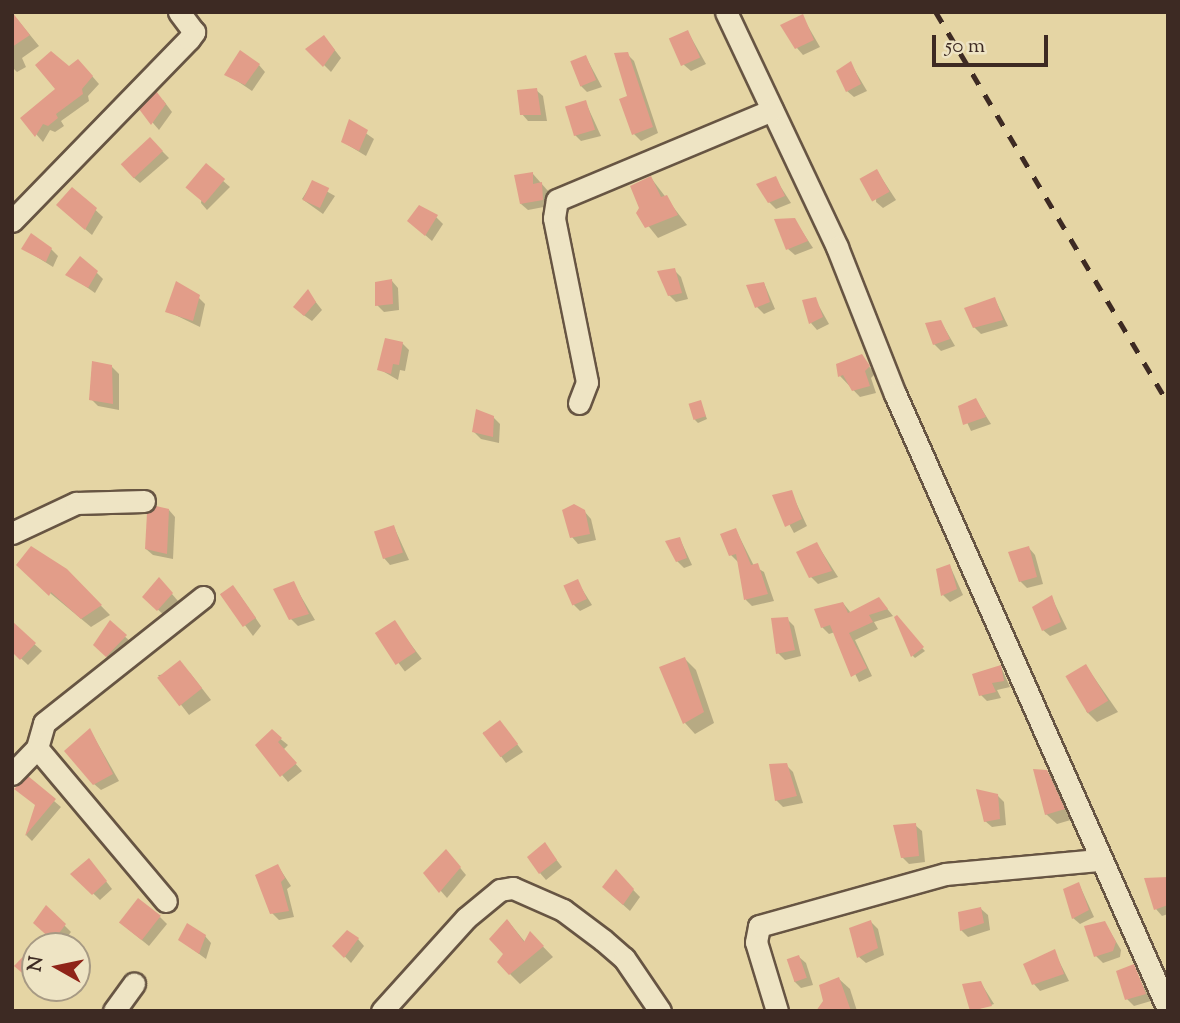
<!DOCTYPE html>
<style>
body{margin:0}
#map{position:relative;width:1180px;height:1023px;overflow:hidden;background:#e5d5a4;font-family:"Sorts Mill Goudy",serif}
div>[style]{position:absolute}
.shadow>*{inset:0;background:#0003;transform-origin:0 0}
.building>*{inset:0;background:#e29d89;transform-origin:0 0}
.roads{filter:drop-shadow(2px 0 #675543) drop-shadow(-2px 0 #675543) drop-shadow(0 2px #675543) drop-shadow(0 -2px #675543)}
.minor>*{height:21px;margin:-10.5px;padding:0 10.5px;transform-origin:10.5px;border-radius:10.5px;background:#eee4c4}
.rail>*{height:4.5px;margin-top:-2.25px;transform-origin:0;background:repeating-linear-gradient(90deg,#3d2a23 0 12px,transparent 0 24px)}
span{translate:-50% -50%;white-space:nowrap;text-align:center;line-height:1.15;-webkit-text-stroke:5px #eee4c4;paint-order:stroke}
.frame{position:absolute;inset:0;border:14px solid #3d2a23;pointer-events:none}
.north{position:absolute;left:21px;top:932px;width:70px;height:70px;box-sizing:border-box;background:#eee4c4;border:2px solid #a79a84;border-radius:50%;rotate:279deg;font-size:19px;font-weight:700;line-height:28px;text-align:center;color:#3d2a23}
.north::after{content:'';display:block;margin:auto;width:24px;height:32px;background:#8f2418;clip-path:polygon(50% 0,100% 100%,50% 72%,0 100%)}
.scale{position:absolute;left:932px;top:35px;width:116px;height:32px;box-sizing:border-box;border:4px solid #3d2a23;border-top:0;padding-left:9px;font-size:21px;line-height:24px;white-space:nowrap;color:#3d2a23;-webkit-text-stroke:5px #eee4c4;paint-order:stroke}
</style>
<div id="map">
<div class="shadow">
<i style="clip-path:polygon(802px 16px,820px 47px,803px 55px,797px 48px)"></i>
<i style="clip-path:polygon(17px 19px,39px 46px,22px 58px,26px 67px,17px 72px,12px 67px,12px 22px)"></i>
<i style="clip-path:polygon(688px 32px,706px 64px,691px 71px,684px 65px)"></i>
<i style="clip-path:polygon(330px 44px,341px 58px,331px 72px,308px 49px)"></i>
<i style="clip-path:polygon(627px 54px,634px 61px,658px 133px,641px 141px,634px 134px)"></i>
<i style="clip-path:polygon(586px 57px,602px 87px,587px 92px,580px 85px)"></i>
<i style="clip-path:polygon(851px 64px,867px 91px,854px 97px,847px 91px)"></i>
<i style="clip-path:polygon(259px 65px,265px 72px,252px 91px,227px 74px)"></i>
<i style="clip-path:polygon(69px 68px,85px 68px,99px 84px,88px 96px,89px 101px,61px 121px,64px 126px,55px 132px,50px 130px,43px 142px,22px 118px,57px 89px)"></i>
<i style="clip-path:polygon(536px 90px,543px 96px,547px 121px,528px 121px,522px 114px)"></i>
<i style="clip-path:polygon(163px 100px,172px 112px,159px 130px,141px 109px)"></i>
<i style="clip-path:polygon(585px 101px,601px 136px,581px 141px,574px 134px)"></i>
<i style="clip-path:polygon(350px 122px,374px 139px,366px 156px,343px 142px)"></i>
<i style="clip-path:polygon(150px 139px,169px 158px,140px 183px,133px 177px)"></i>
<i style="clip-path:polygon(206px 166px,230px 187px,207px 210px,201px 203px)"></i>
<i style="clip-path:polygon(877px 171px,896px 200px,883px 208px,876px 202px)"></i>
<i style="clip-path:polygon(533px 174px,548px 191px,549px 206px,528px 210px,521px 204px)"></i>
<i style="clip-path:polygon(651px 178px,687px 225px,658px 238px,638px 213px)"></i>
<i style="clip-path:polygon(775px 178px,791px 203px,776px 209px,769px 202px)"></i>
<i style="clip-path:polygon(312px 183px,335px 196px,323px 214px,302px 199px)"></i>
<i style="clip-path:polygon(73px 189px,103px 217px,92px 235px,65px 212px)"></i>
<i style="clip-path:polygon(436px 217px,443px 224px,432px 241px,416px 227px)"></i>
<i style="clip-path:polygon(794px 219px,813px 248px,795px 255px,788px 249px)"></i>
<i style="clip-path:polygon(24px 249px,51px 249px,58px 256px,53px 267px)"></i>
<i style="clip-path:polygon(674px 270px,681px 277px,688px 299px,676px 302px,669px 295px)"></i>
<i style="clip-path:polygon(97px 273px,103px 279px,95px 293px,68px 274px)"></i>
<i style="clip-path:polygon(392px 281px,398px 288px,399px 310px,384px 312px,377px 305px)"></i>
<i style="clip-path:polygon(764px 283px,775px 309px,764px 314px,757px 307px)"></i>
<i style="clip-path:polygon(308px 292px,322px 310px,312px 321px,302px 314px)"></i>
<i style="clip-path:polygon(198px 297px,205px 304px,200px 327px,167px 311px)"></i>
<i style="clip-path:polygon(815px 299px,829px 324px,817px 330px,811px 323px)"></i>
<i style="clip-path:polygon(995px 299px,1008px 326px,981px 334px,974px 327px)"></i>
<i style="clip-path:polygon(941px 322px,955px 346px,941px 351px,934px 344px)"></i>
<i style="clip-path:polygon(402px 343px,409px 350px,405px 371px,400px 370px,398px 380px,379px 369px)"></i>
<i style="clip-path:polygon(861px 356px,875px 374px,871px 378px,876px 393px,860px 397px,840px 376px)"></i>
<i style="clip-path:polygon(112px 367px,119px 374px,119px 410px,98px 406px,91px 399px)"></i>
<i style="clip-path:polygon(976px 400px,991px 424px,971px 431px,960px 407px)"></i>
<i style="clip-path:polygon(700px 402px,707px 419px,698px 423px,695px 420px)"></i>
<i style="clip-path:polygon(493px 417px,500px 424px,499px 443px,481px 439px,474px 432px)"></i>
<i style="clip-path:polygon(791px 492px,807px 526px,794px 533px,774px 496px)"></i>
<i style="clip-path:polygon(169px 510px,175px 517px,173px 559px,153px 555px,146px 549px)"></i>
<i style="clip-path:polygon(584px 511px,591px 519px,596px 540px,578px 544px,572px 537px)"></i>
<i style="clip-path:polygon(394px 527px,409px 560px,390px 565px,384px 558px)"></i>
<i style="clip-path:polygon(736px 530px,754px 566px,764px 572px,774px 601px,752px 606px,746px 600px,738px 562px,731px 555px)"></i>
<i style="clip-path:polygon(680px 539px,692px 565px,684px 568px,677px 561px)"></i>
<i style="clip-path:polygon(817px 544px,838px 577px,818px 584px,811px 577px)"></i>
<i style="clip-path:polygon(1029px 548px,1035px 555px,1043px 584px,1027px 588px,1020px 581px)"></i>
<i style="clip-path:polygon(950px 566px,963px 595px,950px 602px,943px 595px)"></i>
<i style="clip-path:polygon(66px 570px,110px 615px,91px 627px,27px 574px)"></i>
<i style="clip-path:polygon(577px 581px,592px 605px,580px 611px,573px 604px)"></i>
<i style="clip-path:polygon(293px 583px,315px 620px,298px 626px,291px 619px)"></i>
<i style="clip-path:polygon(165px 586px,178px 601px,165px 616px,144px 597px)"></i>
<i style="clip-path:polygon(221px 593px,239px 594px,261px 626px,253px 636px)"></i>
<i style="clip-path:polygon(1052px 598px,1067px 629px,1050px 636px,1043px 630px)"></i>
<i style="clip-path:polygon(843px 603px,851px 613px,885px 606px,893px 616px,874px 622px,878px 629px,855px 640px,872px 676px,859px 682px,835px 632px,829px 634px,822px 627px)"></i>
<i style="clip-path:polygon(787px 619px,794px 626px,801px 656px,785px 660px,778px 653px)"></i>
<i style="left:394px;top:622px;width:46px;height:21px;rotate:53deg"></i>
<i style="clip-path:polygon(110px 623px,132px 643px,113px 663px,95px 645px)"></i>
<i style="clip-path:polygon(12px 624px,42px 651px,28px 665px,12px 650px)"></i>
<i style="clip-path:polygon(899px 624px,925px 651px,915px 658px,913px 656px)"></i>
<i style="clip-path:polygon(685px 659px,696px 670px,714px 723px,695px 734px,685px 723px,662px 668px)"></i>
<i style="clip-path:polygon(1086px 666px,1118px 712px,1097px 722px,1086px 711px)"></i>
<i style="clip-path:polygon(1001px 667px,1010px 687px,997px 690px,1001px 698px,987px 701px,981px 695px)"></i>
<i style="clip-path:polygon(190px 673px,211px 700px,189px 715px,158px 675px)"></i>
<i style="clip-path:polygon(506px 729px,523px 752px,506px 763px,483px 732px)"></i>
<i style="clip-path:polygon(90px 730px,119px 781px,101px 790px,94px 784px)"></i>
<i style="clip-path:polygon(272px 732px,288px 745px,283px 750px,302px 771px,288px 782px,282px 775px)"></i>
<i style="clip-path:polygon(786px 765px,793px 772px,803px 803px,783px 807px,776px 800px)"></i>
<i style="clip-path:polygon(1047px 772px,1058px 782px,1074px 819px,1057px 824px,1046px 814px)"></i>
<i style="clip-path:polygon(28px 779px,61px 807px,32px 841px,26px 835px,36px 806px)"></i>
<i style="clip-path:polygon(997px 795px,1004px 802px,1006px 825px,992px 827px,985px 821px)"></i>
<i style="clip-path:polygon(915px 825px,922px 831px,925px 862px,909px 864px,902px 857px)"></i>
<i style="clip-path:polygon(545px 845px,562px 867px,546px 880px,540px 873px)"></i>
<i style="clip-path:polygon(452px 858px,466px 875px,447px 898px,425px 873px)"></i>
<i style="clip-path:polygon(278px 866px,291px 886px,287px 889px,294px 917px,279px 920px,272px 913px)"></i>
<i style="clip-path:polygon(95px 867px,112px 889px,100px 900px,73px 874px)"></i>
<i style="clip-path:polygon(616px 872px,640px 897px,630px 911px,611px 894px)"></i>
<i style="clip-path:polygon(1168px 879px,1168px 914px,1162px 916px,1156px 909px)"></i>
<i style="clip-path:polygon(1079px 884px,1094px 917px,1080px 924px,1073px 918px)"></i>
<i style="clip-path:polygon(47px 908px,71px 932px,60px 946px,42px 930px)"></i>
<i style="clip-path:polygon(981px 909px,988px 915px,990px 930px,968px 937px,961px 930px)"></i>
<i style="clip-path:polygon(160px 917px,167px 924px,149px 946px,128px 929px)"></i>
<i style="clip-path:polygon(508px 921px,525px 942px,531px 934px,553px 957px,520px 984px,510px 974px,505px 954px)"></i>
<i style="clip-path:polygon(871px 922px,878px 929px,884px 955px,866px 963px,859px 957px)"></i>
<i style="clip-path:polygon(1105px 923px,1121px 950px,1120px 957px,1103px 963px,1096px 956px)"></i>
<i style="clip-path:polygon(205px 936px,211px 943px,206px 959px,180px 940px)"></i>
<i style="clip-path:polygon(358px 939px,364px 946px,351px 963px,335px 946px)"></i>
<i style="clip-path:polygon(1054px 951px,1069px 981px,1040px 991px,1034px 984px)"></i>
<i style="clip-path:polygon(799px 957px,806px 963px,813px 985px,801px 988px,794px 981px)"></i>
<i style="clip-path:polygon(1133px 966px,1151px 1001px,1134px 1006px,1127px 999px)"></i>
<i style="clip-path:polygon(839px 979px,850px 989px,857px 1011px,819px 1011px)"></i>
<i style="clip-path:polygon(981px 983px,994px 1004px,972px 1011px,964px 986px)"></i>
</div>
<div class="building">
<i style="clip-path:polygon(12px 12px,30px 35px,12px 47px)"></i>
<i style="clip-path:polygon(803px 14px,814px 40px,795px 49px,780px 25px)"></i>
<i style="left:688px;top:30px;width:30px;height:21px;rotate:66deg"></i>
<i style="clip-path:polygon(324px 35px,335px 50px,323px 67px,305px 49px)"></i>
<i style="clip-path:polygon(240px 50px,260px 64px,245px 85px,224px 75px)"></i>
<i style="clip-path:polygon(51px 51px,69px 66px,78px 59px,93px 76px,82px 89px,83px 94px,56px 114px,58px 118px,48px 126px,43px 124px,35px 137px,20px 118px,55px 89px,35px 65px)"></i>
<i style="clip-path:polygon(628px 52px,653px 127px,632px 135px,619px 99px,627px 96px,614px 53px)"></i>
<i style="left:586px;top:55px;width:27px;height:17px;rotate:68deg"></i>
<i style="clip-path:polygon(851px 61px,861px 84px,846px 92px,836px 71px)"></i>
<i style="clip-path:polygon(537px 88px,541px 115px,520px 115px,517px 90px)"></i>
<i style="clip-path:polygon(156px 91px,166px 104px,151px 125px,139px 109px)"></i>
<i style="left:586px;top:100px;width:31px;height:22px;rotate:73deg"></i>
<i style="clip-path:polygon(349px 119px,368px 130px,359px 151px,341px 142px)"></i>
<i style="left:150px;top:137px;width:19px;height:40px;rotate:47deg"></i>
<i style="left:206px;top:163px;width:25px;height:32px;rotate:40deg"></i>
<i style="left:877px;top:169px;width:26px;height:20px;rotate:61deg"></i>
<i style="clip-path:polygon(533px 172px,533px 184px,542px 182px,543px 200px,520px 204px,514px 175px)"></i>
<i style="clip-path:polygon(651px 176px,661px 197px,667px 195px,678px 215px,645px 228px,636px 213px,639px 208px,630px 186px)"></i>
<i style="clip-path:polygon(776px 176px,785px 196px,768px 203px,756px 184px)"></i>
<i style="left:312px;top:180px;width:19px;height:22px;rotate:25deg"></i>
<i style="clip-path:polygon(72px 187px,97px 208px,85px 230px,56px 205px)"></i>
<i style="clip-path:polygon(419px 205px,438px 215px,425px 236px,407px 221px)"></i>
<i style="clip-path:polygon(795px 218px,808px 241px,786px 250px,774px 219px)"></i>
<i style="clip-path:polygon(31px 233px,52px 248px,46px 262px,21px 249px)"></i>
<i style="clip-path:polygon(80px 256px,98px 271px,88px 288px,65px 275px)"></i>
<i style="clip-path:polygon(675px 268px,682px 293px,668px 296px,657px 271px)"></i>
<i style="clip-path:polygon(392px 279px,393px 304px,375px 306px,375px 282px)"></i>
<i style="clip-path:polygon(176px 281px,200px 295px,193px 321px,165px 312px)"></i>
<i style="clip-path:polygon(764px 282px,770px 302px,755px 308px,746px 285px)"></i>
<i style="clip-path:polygon(308px 289px,316px 302px,304px 316px,293px 307px)"></i>
<i style="clip-path:polygon(816px 297px,823px 317px,809px 324px,802px 300px)"></i>
<i style="clip-path:polygon(995px 297px,1003px 320px,973px 328px,964px 308px)"></i>
<i style="clip-path:polygon(941px 320px,950px 339px,933px 345px,925px 323px)"></i>
<i style="clip-path:polygon(385px 338px,403px 342px,399px 365px,393px 364px,391px 374px,377px 370px)"></i>
<i style="clip-path:polygon(862px 354px,870px 366px,865px 371px,870px 386px,852px 391px,843px 375px,838px 377px,836px 364px)"></i>
<i style="clip-path:polygon(92px 361px,112px 365px,113px 404px,89px 400px)"></i>
<i style="clip-path:polygon(976px 398px,986px 417px,963px 425px,958px 406px)"></i>
<i style="left:701px;top:400px;width:17px;height:13px;rotate:73deg"></i>
<i style="clip-path:polygon(476px 409px,494px 416px,493px 437px,472px 432px)"></i>
<i style="clip-path:polygon(792px 490px,802px 519px,785px 527px,772px 495px)"></i>
<i style="clip-path:polygon(574px 504px,585px 510px,590px 534px,570px 538px,562px 510px)"></i>
<i style="clip-path:polygon(156px 506px,169px 509px,167px 554px,145px 549px,147px 513px)"></i>
<i style="left:394px;top:525px;width:29px;height:21px;rotate:72deg"></i>
<i style="clip-path:polygon(736px 528px,751px 565px,758px 563px,768px 594px,744px 600px,736px 554px,729px 556px,720px 534px)"></i>
<i style="clip-path:polygon(680px 537px,687px 558px,676px 562px,665px 541px)"></i>
<i style="clip-path:polygon(817px 542px,832px 571px,809px 578px,796px 552px)"></i>
<i style="clip-path:polygon(31px 546px,67px 569px,102px 605px,81px 619px,51px 592px,49px 596px,16px 565px)"></i>
<i style="clip-path:polygon(1029px 546px,1037px 577px,1019px 582px,1008px 552px)"></i>
<i style="clip-path:polygon(950px 564px,957px 589px,941px 596px,936px 569px)"></i>
<i style="clip-path:polygon(159px 577px,173px 593px,157px 611px,142px 597px)"></i>
<i style="left:578px;top:579px;width:22px;height:16px;rotate:66deg"></i>
<i style="clip-path:polygon(294px 581px,309px 614px,289px 620px,273px 589px)"></i>
<i style="left:233px;top:585px;width:40px;height:16px;rotate:55deg"></i>
<i style="clip-path:polygon(1052px 595px,1061px 622px,1042px 631px,1032px 607px)"></i>
<i style="clip-path:polygon(879px 597px,888px 609px,869px 615px,873px 622px,849px 633px,867px 668px,851px 677px,830px 625px,821px 628px,814px 609px,843px 602px,848px 613px)"></i>
<i style="clip-path:polygon(897px 615px,924px 647px,911px 657px,894px 617px)"></i>
<i style="clip-path:polygon(788px 617px,795px 650px,776px 654px,771px 618px)"></i>
<i style="clip-path:polygon(110px 620px,127px 635px,106px 657px,93px 645px)"></i>
<i style="left:395px;top:620px;width:38px;height:24px;rotate:57deg"></i>
<i style="clip-path:polygon(12px 621px,36px 643px,20px 660px,12px 652px)"></i>
<i style="clip-path:polygon(685px 657px,704px 712px,683px 724px,659px 667px)"></i>
<i style="left:180px;top:660px;width:36px;height:29px;rotate:52deg"></i>
<i style="left:1086px;top:664px;width:43px;height:24px;rotate:59deg"></i>
<i style="clip-path:polygon(1001px 665px,1004px 681px,992px 683px,996px 692px,979px 696px,972px 674px)"></i>
<i style="left:500px;top:720px;width:30px;height:22px;rotate:53deg"></i>
<i style="clip-path:polygon(90px 728px,113px 774px,93px 785px,64px 751px)"></i>
<i style="clip-path:polygon(272px 729px,282px 738px,278px 742px,297px 763px,280px 777px,255px 745px)"></i>
<i style="clip-path:polygon(787px 763px,797px 796px,775px 801px,769px 764px)"></i>
<i style="clip-path:polygon(1033px 769px,1047px 770px,1065px 809px,1045px 815px)"></i>
<i style="clip-path:polygon(28px 776px,56px 799px,25px 836px,35px 805px,14px 789px)"></i>
<i style="clip-path:polygon(976px 789px,998px 794px,1000px 819px,984px 822px)"></i>
<i style="clip-path:polygon(916px 823px,919px 856px,901px 858px,893px 825px)"></i>
<i style="clip-path:polygon(545px 842px,557px 860px,539px 874px,527px 857px)"></i>
<i style="clip-path:polygon(446px 849px,461px 867px,439px 893px,423px 873px)"></i>
<i style="clip-path:polygon(89px 858px,107px 881px,92px 895px,70px 874px)"></i>
<i style="clip-path:polygon(278px 864px,285px 878px,281px 882px,289px 911px,270px 914px,255px 875px)"></i>
<i style="clip-path:polygon(616px 869px,634px 889px,623px 905px,602px 887px)"></i>
<i style="clip-path:polygon(1168px 877px,1168px 905px,1154px 910px,1144px 878px)"></i>
<i style="clip-path:polygon(1079px 882px,1089px 910px,1072px 919px,1063px 889px)"></i>
<i style="left:138px;top:898px;width:29px;height:31px;rotate:38deg"></i>
<i style="clip-path:polygon(46px 905px,66px 924px,53px 941px,33px 923px)"></i>
<i style="clip-path:polygon(981px 907px,984px 923px,960px 931px,958px 912px)"></i>
<i style="clip-path:polygon(507px 919px,524px 942px,530px 931px,544px 946px,509px 975px,497px 962px,503px 954px,489px 939px)"></i>
<i style="clip-path:polygon(871px 920px,878px 948px,857px 958px,849px 928px)"></i>
<i style="clip-path:polygon(1105px 921px,1116px 942px,1113px 951px,1094px 957px,1084px 926px)"></i>
<i style="clip-path:polygon(187px 923px,206px 935px,199px 954px,178px 940px)"></i>
<i style="clip-path:polygon(347px 930px,359px 938px,344px 958px,332px 946px)"></i>
<i style="clip-path:polygon(35px 944px,35px 984px,14px 966px)"></i>
<i style="clip-path:polygon(1055px 949px,1064px 974px,1032px 985px,1023px 964px)"></i>
<i style="left:799px;top:955px;width:24px;height:13px;rotate:71deg"></i>
<i style="clip-path:polygon(1134px 964px,1146px 994px,1125px 1000px,1116px 971px)"></i>
<i style="clip-path:polygon(839px 977px,851px 1011px,816px 1011px,823px 1001px,819px 985px)"></i>
<i style="clip-path:polygon(981px 981px,992px 1006px,970px 1011px,962px 984px)"></i>
</div>
<div class="roads">
<div class="minor">
<i style="left:726px;top:12px;width:260px;rotate:64.7deg"></i>
<i style="left:837px;top:247px;width:158px;rotate:68.5deg"></i>
<i style="left:895px;top:394px;width:673px;rotate:66.06deg"></i>
<i style="left:12px;top:221px;width:254px;rotate:-45.8deg"></i>
<i style="left:189px;top:39px;width:9px;rotate:-54deg"></i>
<i style="left:194px;top:32px;width:25px;rotate:-127deg"></i>
<i style="left:579px;top:403px;width:22px;rotate:-69deg"></i>
<i style="left:587px;top:382px;width:167px;rotate:-101.4deg"></i>
<i style="left:554px;top:218px;width:18px;rotate:-81deg"></i>
<i style="left:557px;top:200px;width:233px;rotate:-22.7deg"></i>
<i style="left:12px;top:533px;width:71px;rotate:-25.1deg"></i>
<i style="left:76px;top:503px;width:68px;rotate:-1.7deg"></i>
<i style="left:37px;top:748px;width:26px;rotate:-74deg"></i>
<i style="left:44px;top:723px;width:203px;rotate:-38.4deg"></i>
<i style="left:12px;top:774px;width:36px;rotate:-46deg"></i>
<i style="left:37px;top:748px;width:200px;rotate:49.9deg"></i>
<i style="left:114px;top:1011px;width:34px;rotate:-54deg"></i>
<i style="left:382px;top:1011px;width:125px;rotate:-47.9deg"></i>
<i style="left:466px;top:918px;width:44px;rotate:-39.5deg"></i>
<i style="left:500px;top:890px;width:13px;rotate:-9deg"></i>
<i style="left:513px;top:888px;width:55px;rotate:23.7deg"></i>
<i style="left:563px;top:910px;width:50px;rotate:36.9deg"></i>
<i style="left:603px;top:940px;width:28px;rotate:41deg"></i>
<i style="left:624px;top:958px;width:64px;rotate:55.8deg"></i>
<i style="left:777px;top:1011px;width:72px;rotate:-106.9deg"></i>
<i style="left:756px;top:942px;width:16px;rotate:-79deg"></i>
<i style="left:759px;top:926px;width:193px;rotate:-15.6deg"></i>
<i style="left:945px;top:874px;width:154px;rotate:-5.2deg"></i>
</div>
</div>
<div class="rail">
<i style="left:936px;top:12px;width:454px;rotate:59.3deg"></i>
</div>
<div class="frame"></div>
<div class="north">N</div>
<div class="scale">50 m</div>
</div>
